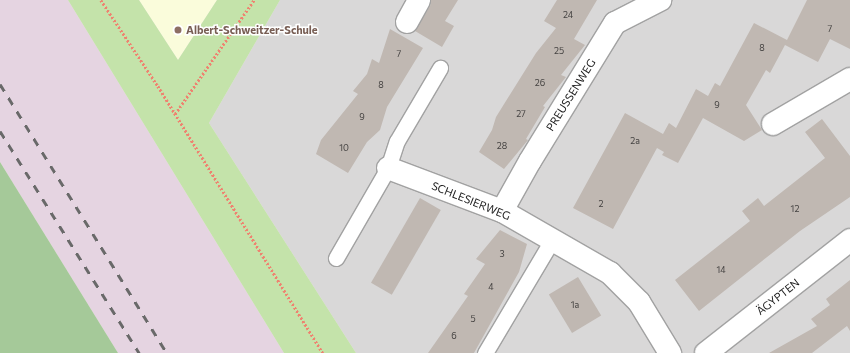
<!DOCTYPE html>
<meta charset="utf-8">
<style>
body{margin:0}
#map{position:relative;width:850px;height:353px;overflow:hidden;background:#ece9e2;font-family:Commissioner,sans-serif}
div>[style]{position:absolute}
.residential>*{inset:0;background:#d9d8d8}
.industrial>*{inset:0;background:#e5d4e1}
.education>*{inset:0;background:#fafcdb}
.grass>*{inset:0;background:#c4e3aa}
.forest>*{inset:0;background:#a5c999}
.building>*{inset:0;background:#c0b8b2;transform-origin:0 0}
.path>*{height:2.5px;margin-top:-1.25px;transform-origin:0;background:repeating-linear-gradient(90deg,#ee8370 0 2px,transparent 0 4px)}
.roads{filter:drop-shadow(1px 0 #a2a2a2) drop-shadow(-1px 0 #a2a2a2) drop-shadow(0 1px #a2a2a2) drop-shadow(0 -1px #a2a2a2)}
.lane>*{height:15px;margin:-7.5px;padding:0 7.5px;transform-origin:7.5px;border-radius:7.5px;background:#fff}
.street>*{height:22px;margin:-11px;padding:0 11px;transform-origin:11px;border-radius:11px;background:#fff}
.rail>*{height:3px;margin-top:-1.5px;transform-origin:0;background:repeating-linear-gradient(90deg,#696969 0 8px,transparent 0 16px)}
.dots>*{width:11px;height:11px;translate:-50% -50%;box-sizing:border-box;border:2px solid #fff;border-radius:50%}
span{translate:-50% -50%;white-space:nowrap;text-align:center;line-height:1.15;-webkit-text-stroke:3px #fff;paint-order:stroke}
.number-label{font-size:9px;color:#444241}
.number-label span{-webkit-text-stroke-width:0}
.education-label{font-size:11px;color:#785e54;font-weight:700}
.left{translate:0 -50%;text-align:left}
.street-label{font-size:11px;color:#1b1b1b}
</style>
<div id="map">
<div class="residential">
<i style="clip-path:polygon(280px 0,850px 0,850px 353px,356px 353px,209px 123px)"></i>
</div>
<div class="industrial">
<i style="clip-path:polygon(0 0,68px 0,284px 353px,118px 353px,0 162px)"></i>
</div>
<div class="education">
<i style="clip-path:polygon(139px 0,217px 0,178px 60px)"></i>
</div>
<div class="grass">
<i style="clip-path:polygon(68px 0,139px 0,178px 60px,217px 0,280px 0,209px 123px,356px 353px,284px 353px)"></i>
</div>
<div class="forest">
<i style="clip-path:polygon(0 162px,118px 353px,0 353px)"></i>
</div>
<div class="building">
<i style="clip-path:polygon(431px 0,458px 0,445px 21px,454px 26px,442px 47px,415px 31px,430px 6px)"></i>
<i style="clip-path:polygon(557px 0,597px 0,574px 39px,585px 45px,561px 75px,566px 77px,543px 106px,545px 107px,526px 139px,528px 140px,504px 169px,479px 152px,492px 130px,496px 117px,536px 53px,556px 28px,544px 21px)"></i>
<i style="clip-path:polygon(807px 0,850px 0,850px 49px,830px 39px,818px 62px,785px 45px,770px 73px,766px 70px,746px 105px,762px 130px,744px 141px,703px 118px,678px 163px,662px 155px,664px 152px,657px 148px,613px 229px,573px 208px,625px 113px,663px 134px,669px 123px,676px 128px,696px 89px,708px 96px,715px 83px,720px 86px,754px 23px,787px 40px)"></i>
<i style="clip-path:polygon(390px 29px,423px 48px,387px 107px,380px 130px,367px 142px,348px 173px,316px 154px,321px 140px,358px 94px,353px 91px,367px 74px,372px 59px,379px 63px)"></i>
<i style="clip-path:polygon(822px 119px,850px 156px,850px 197px,800px 231px,699px 311px,675px 280px,750px 221px,742px 211px,758px 198px,764px 206px,825px 158px,805px 132px)"></i>
<i style="left:420px;top:198px;width:24px;height:98px;rotate:30deg"></i>
<i style="clip-path:polygon(500px 230px,527px 244px,519px 272px,474px 353px,428px 353px,468px 296px,464px 294px,485px 264px,476px 259px)"></i>
<i style="left:578px;top:277px;width:45px;height:34px;rotate:59deg"></i>
<i style="clip-path:polygon(850px 280px,850px 331px,847px 326px,812px 353px,769px 353px,817px 326px,811px 319px,830px 305px,826px 299px)"></i>
</div>
<div class="path">
<i style="left:101px;top:0;width:103px;rotate:56.5deg"></i>
<i style="left:158px;top:86px;width:314px;rotate:58.3deg"></i>
<i style="left:175px;top:114px;width:139px;rotate:-55.3deg"></i>
</div>
<div class="roads">
<div class="lane">
<i style="left:336px;top:258px;width:104px;rotate:-60deg"></i>
<i style="left:388px;top:168px;width:28px;rotate:-72deg"></i>
<i style="left:397px;top:141px;width:85px;rotate:-59.5deg"></i>
<i style="left:485px;top:353px;width:131px;rotate:-59.3deg"></i>
</div>
<div class="street">
<i style="left:407px;top:22px;width:25px;rotate:-61deg"></i>
<i style="left:773px;top:124px;width:89px;rotate:-30.3deg"></i>
<i style="left:388px;top:168px;width:122px;rotate:20.7deg"></i>
<i style="left:502px;top:211px;width:125px;rotate:29.9deg"></i>
<i style="left:610px;top:273px;width:41px;rotate:45deg"></i>
<i style="left:639px;top:302px;width:60px;rotate:58.7deg"></i>
<i style="left:502px;top:211px;width:57px;rotate:-60.8deg"></i>
<i style="left:530px;top:161px;width:162px;rotate:-58.4deg"></i>
<i style="left:615px;top:23px;width:51px;rotate:-27.1deg"></i>
<i style="left:706px;top:353px;width:183px;rotate:-38.1deg"></i>
</div>
</div>
<div class="rail">
<i style="left:0;top:84px;width:317px;rotate:58.2deg"></i>
<i style="left:0;top:131px;width:262px;rotate:57.9deg"></i>
</div>
<div class="dots">
<i style="left:178px;top:30px;background:#8d6e63"></i>
</div>
<div class="number-label">
<span style="left:568px;top:15px">24</span>
<span style="left:830px;top:29px">7</span>
<span style="left:762px;top:48px">8</span>
<span style="left:559px;top:51px">25</span>
<span style="left:399px;top:54px">7</span>
<span style="left:540px;top:83px">26</span>
<span style="left:381px;top:85px">8</span>
<span style="left:717px;top:105px">9</span>
<span style="left:521px;top:114px">27</span>
<span style="left:362px;top:117px">9</span>
<span style="left:635px;top:141px">2a</span>
<span style="left:502px;top:146px">28</span>
<span style="left:344px;top:148px">10</span>
<span style="left:601px;top:204px">2</span>
<span style="left:795px;top:209px">12</span>
<span style="left:502px;top:254px">3</span>
<span style="left:721px;top:270px">14</span>
<span style="left:491px;top:287px">4</span>
<span style="left:575px;top:305px">1a</span>
<span style="left:473px;top:319px">5</span>
<span style="left:454px;top:336px">6</span>
</div>
<div class="education-label">
<span class="left" style="left:186px;top:30px">Albert-Schweitzer-Schule</span>
</div>
<div class="street-label">
<span style="left:571px;top:95px;rotate:-58deg">PREUSSENWEG</span>
<span style="left:471px;top:201px;rotate:22deg">SCHLESIERWEG</span>
<span style="left:778px;top:297px;rotate:-38deg">ÄGYPTEN</span>
</div>
</div>
